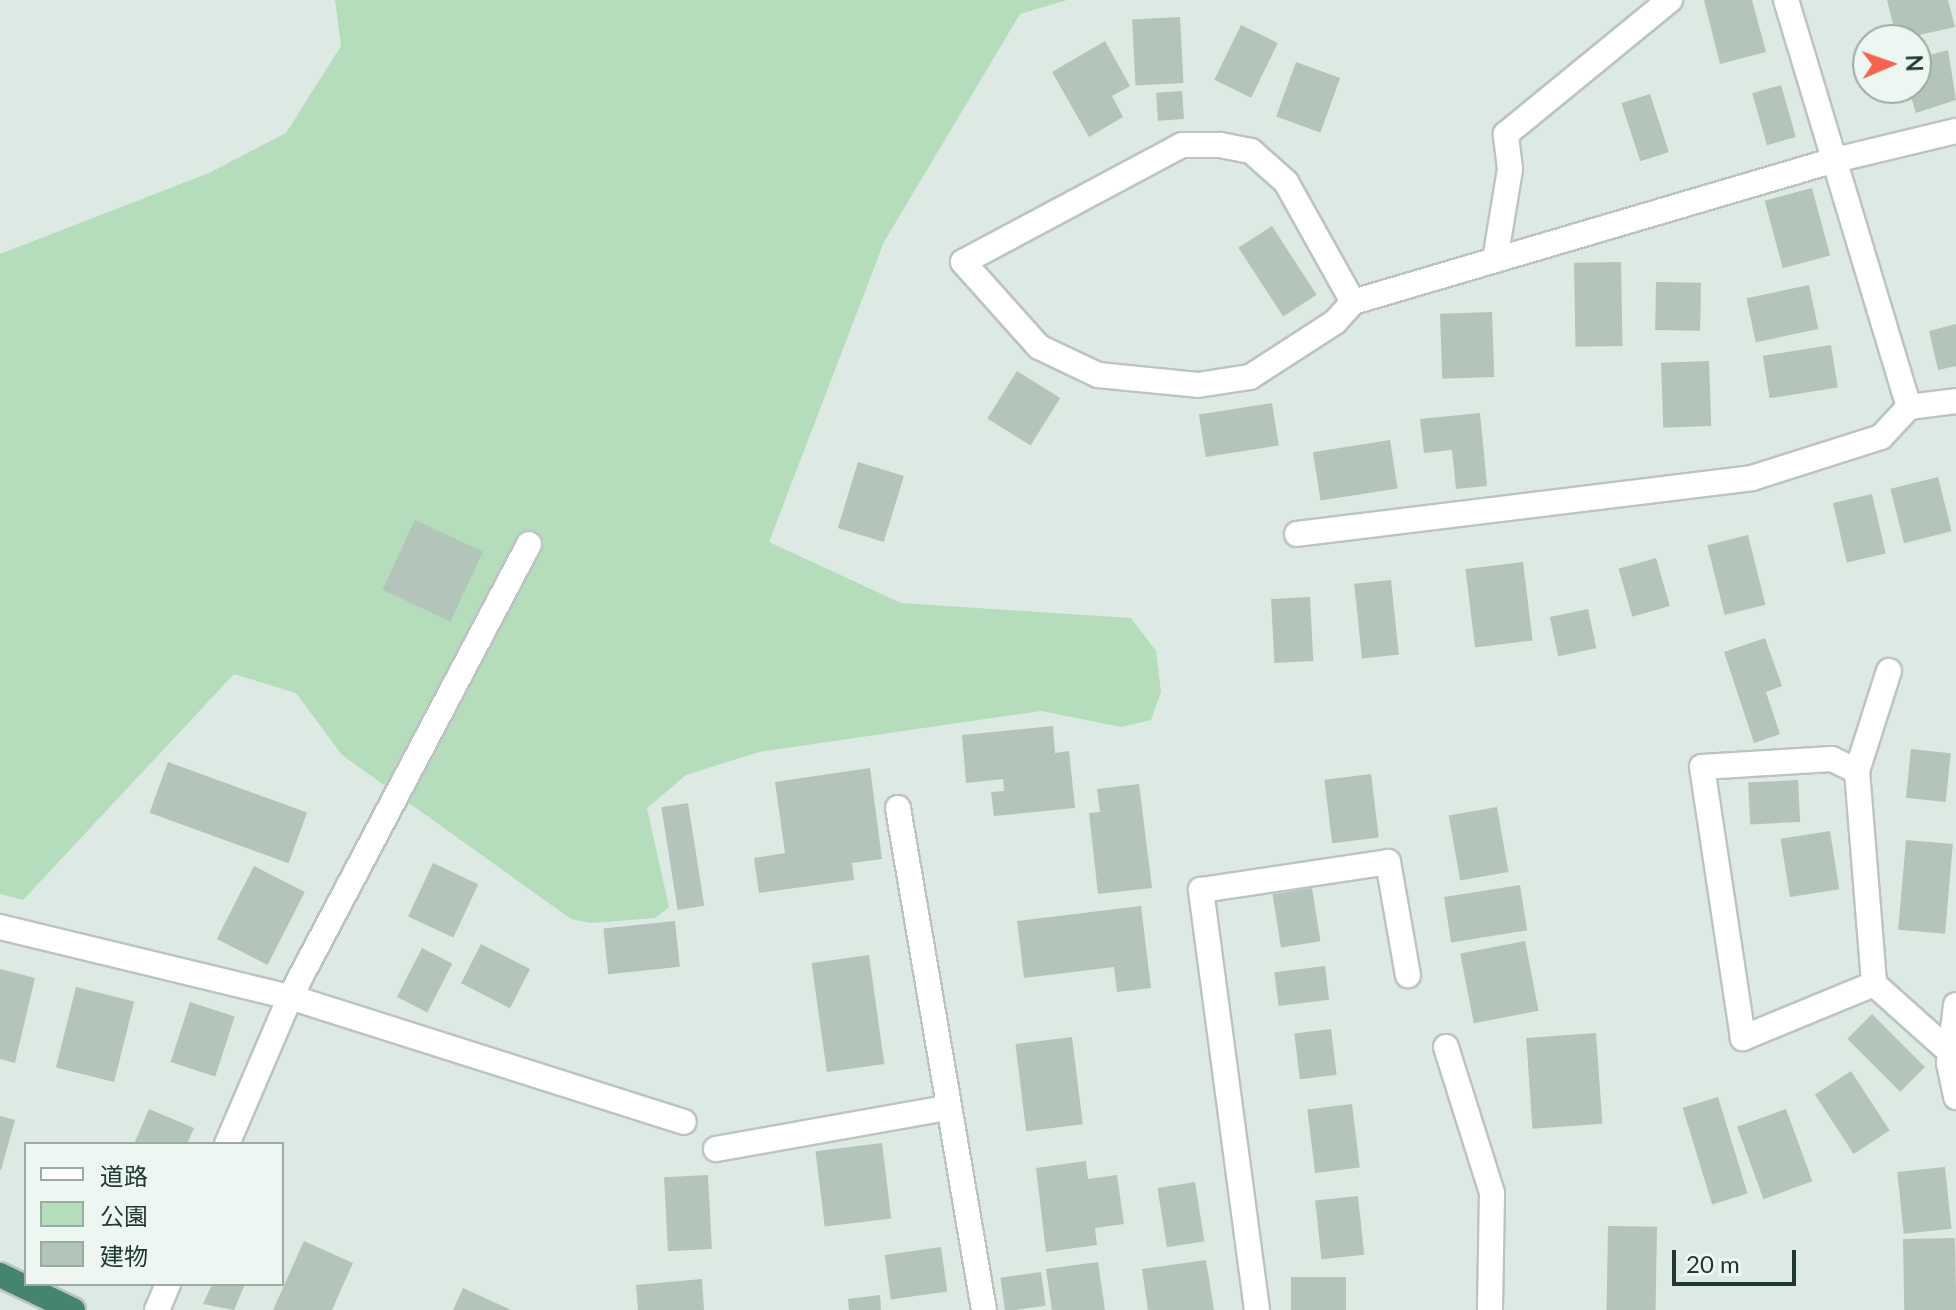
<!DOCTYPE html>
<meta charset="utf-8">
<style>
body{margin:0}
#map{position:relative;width:1956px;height:1310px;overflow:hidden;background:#ddeae3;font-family:Lato,"Noto Sans JP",sans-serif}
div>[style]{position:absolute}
.green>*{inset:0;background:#b5dcbb}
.building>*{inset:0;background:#b3c4bb;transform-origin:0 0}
.roads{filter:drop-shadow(2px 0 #bcc4c1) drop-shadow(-2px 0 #bcc4c1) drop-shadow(0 2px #bcc4c1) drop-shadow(0 -2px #bcc4c1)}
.minor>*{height:24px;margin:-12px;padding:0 12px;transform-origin:12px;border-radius:12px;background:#fff}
.trunk>*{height:24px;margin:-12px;padding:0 12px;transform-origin:12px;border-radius:12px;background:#45846d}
span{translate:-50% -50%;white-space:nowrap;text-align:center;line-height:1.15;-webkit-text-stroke:7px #edf6f1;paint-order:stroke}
.legend{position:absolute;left:24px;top:1142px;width:260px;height:144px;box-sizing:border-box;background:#edf6f1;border:2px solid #9baaa3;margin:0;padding:10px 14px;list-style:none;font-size:24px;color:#1f392f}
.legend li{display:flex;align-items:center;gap:16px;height:40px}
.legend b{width:40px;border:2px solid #9baaa3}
.north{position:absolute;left:1852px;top:24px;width:80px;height:80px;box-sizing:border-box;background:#edf6f1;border:2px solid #9baaa3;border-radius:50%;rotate:88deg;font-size:22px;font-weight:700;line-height:32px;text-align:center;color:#1f392f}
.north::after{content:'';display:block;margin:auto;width:28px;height:36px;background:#f6644f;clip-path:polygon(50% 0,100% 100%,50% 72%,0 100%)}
.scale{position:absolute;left:1672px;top:1250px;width:124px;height:36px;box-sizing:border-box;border:4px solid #1f392f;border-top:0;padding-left:10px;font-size:24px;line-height:28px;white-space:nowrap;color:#1f392f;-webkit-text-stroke:6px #edf6f1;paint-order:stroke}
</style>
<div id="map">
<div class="green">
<i style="clip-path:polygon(335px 0,1067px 0,1020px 14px,884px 242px,769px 542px,901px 603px,1131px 618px,1156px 651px,1161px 692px,1151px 720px,1121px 727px,1041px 711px,759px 752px,686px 775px,647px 808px,669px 907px,655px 918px,591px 923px,571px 919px,342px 755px,296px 693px,234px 674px,23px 900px,0 894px,0 254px,209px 173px,286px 133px,341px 46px)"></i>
</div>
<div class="building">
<i style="clip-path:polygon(1704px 0,1752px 0,1766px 52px,1720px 64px)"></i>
<i style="clip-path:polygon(1887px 0,1948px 0,1955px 27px,1897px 40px)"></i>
<i style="left:1180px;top:17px;width:66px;height:48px;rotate:87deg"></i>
<i style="left:1241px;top:25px;width:41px;height:61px;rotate:26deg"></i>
<i style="clip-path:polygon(1105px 41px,1130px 86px,1112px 96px,1123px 117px,1089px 137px,1052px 72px)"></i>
<i style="clip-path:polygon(1948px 50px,1956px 100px,1916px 113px,1908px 88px,1916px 88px,1916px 59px)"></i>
<i style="left:1296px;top:62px;width:47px;height:58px;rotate:20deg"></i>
<i style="left:1781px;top:85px;width:54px;height:30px;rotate:74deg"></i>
<i style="left:1182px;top:91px;width:28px;height:26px;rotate:86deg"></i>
<i style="left:1650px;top:94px;width:61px;height:30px;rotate:72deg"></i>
<i style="left:1812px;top:188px;width:70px;height:49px;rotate:75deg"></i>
<i style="left:1272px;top:226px;width:82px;height:40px;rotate:57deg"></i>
<i style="left:1621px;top:262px;width:84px;height:47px;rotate:89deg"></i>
<i style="left:1656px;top:282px;width:45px;height:48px;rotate:1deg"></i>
<i style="left:1809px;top:285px;width:45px;height:64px;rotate:78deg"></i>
<i style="left:1492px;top:312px;width:65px;height:52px;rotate:88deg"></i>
<i style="clip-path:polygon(1956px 324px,1956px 366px,1938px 370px,1929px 331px)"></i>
<i style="left:1831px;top:345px;width:43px;height:69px;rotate:81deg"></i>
<i style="left:1709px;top:361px;width:65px;height:48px;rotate:88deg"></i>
<i style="left:1017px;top:371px;width:51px;height:56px;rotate:32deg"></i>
<i style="left:1272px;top:403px;width:43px;height:74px;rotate:81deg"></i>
<i style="clip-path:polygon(1480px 413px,1487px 486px,1456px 489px,1452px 450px,1424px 453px,1420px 419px)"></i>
<i style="left:1390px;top:440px;width:49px;height:78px;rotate:81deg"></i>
<i style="left:858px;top:462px;width:48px;height:69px;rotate:17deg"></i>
<i style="left:1938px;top:477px;width:56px;height:49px;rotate:76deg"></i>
<i style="left:1872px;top:494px;width:61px;height:40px;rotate:77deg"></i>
<i style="left:415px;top:520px;width:75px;height:77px;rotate:25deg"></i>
<i style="left:1748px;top:535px;width:72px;height:42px;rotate:76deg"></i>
<i style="left:1656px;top:558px;width:50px;height:39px;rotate:74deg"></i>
<i style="left:1523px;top:562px;width:79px;height:58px;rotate:83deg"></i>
<i style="left:1391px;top:580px;width:75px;height:37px;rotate:84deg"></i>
<i style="left:1310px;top:597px;width:64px;height:39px;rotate:87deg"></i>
<i style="left:1588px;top:609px;width:40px;height:39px;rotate:78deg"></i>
<i style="clip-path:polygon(1765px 638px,1782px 686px,1766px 692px,1780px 734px,1754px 743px,1724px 652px)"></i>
<i style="clip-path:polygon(1053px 726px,1055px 753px,1069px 751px,1075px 808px,994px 816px,991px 792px,1004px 791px,1003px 779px,966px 783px,962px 735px)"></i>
<i style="left:1911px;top:749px;width:40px;height:49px;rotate:6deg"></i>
<i style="left:168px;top:762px;width:148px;height:54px;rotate:20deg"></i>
<i style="clip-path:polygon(870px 768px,882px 859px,852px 863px,854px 880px,759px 893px,754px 858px,785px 853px,775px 782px)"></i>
<i style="left:1371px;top:774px;width:64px;height:47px;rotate:83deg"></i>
<i style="left:1798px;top:780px;width:42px;height:50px;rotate:87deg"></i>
<i style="clip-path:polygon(1139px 784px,1152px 888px,1098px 894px,1089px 813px,1100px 812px,1097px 789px)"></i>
<i style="left:688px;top:803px;width:104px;height:27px;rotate:81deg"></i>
<i style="left:1497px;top:807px;width:66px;height:49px;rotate:80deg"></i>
<i style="left:1830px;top:831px;width:59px;height:50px;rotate:81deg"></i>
<i style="left:1906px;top:840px;width:47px;height:90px;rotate:5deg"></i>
<i style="left:433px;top:863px;width:50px;height:59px;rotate:25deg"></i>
<i style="left:254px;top:866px;width:57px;height:82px;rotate:27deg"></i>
<i style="left:1520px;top:885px;width:46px;height:77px;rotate:81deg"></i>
<i style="left:1312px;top:888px;width:54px;height:40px;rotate:81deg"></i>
<i style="clip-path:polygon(1141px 906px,1151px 988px,1117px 992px,1114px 967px,1024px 978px,1017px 921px)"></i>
<i style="left:675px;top:921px;width:46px;height:72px;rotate:84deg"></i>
<i style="left:1525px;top:941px;width:71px;height:66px;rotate:79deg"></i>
<i style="left:481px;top:944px;width:55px;height:44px;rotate:27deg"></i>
<i style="left:422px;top:948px;width:34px;height:55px;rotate:27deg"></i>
<i style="left:869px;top:955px;width:110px;height:58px;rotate:82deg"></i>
<i style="left:1325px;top:966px;width:34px;height:51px;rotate:83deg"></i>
<i style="clip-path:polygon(0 969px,35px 978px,15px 1063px,0 1059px)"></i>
<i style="left:76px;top:987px;width:60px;height:83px;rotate:14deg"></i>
<i style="left:190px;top:1002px;width:47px;height:63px;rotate:18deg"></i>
<i style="left:1872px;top:1014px;width:75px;height:35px;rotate:45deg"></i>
<i style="left:1331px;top:1029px;width:46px;height:37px;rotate:83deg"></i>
<i style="left:1596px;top:1033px;width:91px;height:70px;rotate:86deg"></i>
<i style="left:1072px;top:1037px;width:88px;height:57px;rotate:83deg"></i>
<i style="left:1851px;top:1071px;width:71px;height:43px;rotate:57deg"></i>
<i style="left:1718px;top:1097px;width:101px;height:37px;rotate:73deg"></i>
<i style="left:1352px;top:1104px;width:64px;height:45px;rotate:83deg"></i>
<i style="clip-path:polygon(149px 1109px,194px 1128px,187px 1144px,134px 1144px)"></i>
<i style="left:1786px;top:1109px;width:77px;height:52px;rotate:70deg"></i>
<i style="clip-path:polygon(0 1116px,15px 1120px,1px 1170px,0 1170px)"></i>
<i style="left:882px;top:1143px;width:76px;height:67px;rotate:83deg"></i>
<i style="clip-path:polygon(1086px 1161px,1088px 1179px,1117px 1175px,1124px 1224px,1095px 1228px,1097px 1245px,1046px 1252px,1036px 1168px)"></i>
<i style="left:1945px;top:1167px;width:62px;height:48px;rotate:84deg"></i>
<i style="left:708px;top:1175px;width:74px;height:44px;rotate:87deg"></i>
<i style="left:1195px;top:1182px;width:60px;height:38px;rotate:81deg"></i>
<i style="left:1358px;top:1196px;width:59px;height:43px;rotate:84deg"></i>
<i style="left:1608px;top:1226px;width:49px;height:84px;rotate:1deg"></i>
<i style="left:1955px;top:1238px;width:72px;height:52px;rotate:89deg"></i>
<i style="clip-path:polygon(304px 1241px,353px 1263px,332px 1310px,273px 1310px)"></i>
<i style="left:941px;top:1247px;width:45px;height:57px;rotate:82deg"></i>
<i style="clip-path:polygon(1206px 1260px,1214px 1310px,1148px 1310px,1142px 1269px)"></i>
<i style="clip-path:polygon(1098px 1262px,1105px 1310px,1052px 1310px,1046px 1269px)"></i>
<i style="left:1041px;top:1272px;width:34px;height:41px;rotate:82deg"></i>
<i style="left:1291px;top:1277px;width:55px;height:33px"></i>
<i style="clip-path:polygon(702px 1279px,704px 1310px,638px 1310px,636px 1285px)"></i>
<i style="clip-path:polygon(212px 1284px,245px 1284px,234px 1310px,203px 1304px)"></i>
<i style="clip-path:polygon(463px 1288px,511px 1310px,453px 1310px)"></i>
<i style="clip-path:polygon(880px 1295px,881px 1310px,849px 1310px,848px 1299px)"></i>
</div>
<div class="roads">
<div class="minor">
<i style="left:1786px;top:0;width:425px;rotate:73.2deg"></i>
<i style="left:1495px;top:260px;width:92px;rotate:-80.6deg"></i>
<i style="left:1510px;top:169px;width:35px;rotate:-97deg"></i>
<i style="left:1506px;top:134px;width:212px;rotate:-39.3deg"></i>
<i style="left:1353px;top:302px;width:137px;rotate:-119.2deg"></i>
<i style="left:1286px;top:182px;width:47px;rotate:-138.5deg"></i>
<i style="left:1251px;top:151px;width:32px;rotate:-169deg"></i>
<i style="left:1220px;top:145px;width:38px;rotate:180deg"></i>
<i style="left:1182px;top:145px;width:248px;rotate:151.9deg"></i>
<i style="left:963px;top:262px;width:114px;rotate:48.2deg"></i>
<i style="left:1039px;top:347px;width:65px;rotate:25.4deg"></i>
<i style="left:1098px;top:375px;width:100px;rotate:5.7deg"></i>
<i style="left:1198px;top:385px;width:53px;rotate:-8.7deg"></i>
<i style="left:1250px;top:377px;width:101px;rotate:-32.9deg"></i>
<i style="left:1335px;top:322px;width:27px;rotate:-48deg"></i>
<i style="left:1353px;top:302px;width:502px;rotate:-16.42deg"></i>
<i style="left:1835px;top:160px;width:124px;rotate:-13.5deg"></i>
<i style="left:1297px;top:534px;width:458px;rotate:-7deg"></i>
<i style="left:1752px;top:478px;width:135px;rotate:-17.6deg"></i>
<i style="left:1881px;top:437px;width:41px;rotate:-47deg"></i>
<i style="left:1909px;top:407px;width:47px;rotate:-7.3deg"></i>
<i style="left:1857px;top:771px;width:105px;rotate:-72.3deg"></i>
<i style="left:898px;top:808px;width:509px;rotate:80.28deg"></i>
<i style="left:0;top:927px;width:298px;rotate:13.6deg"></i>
<i style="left:290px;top:997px;width:413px;rotate:17.6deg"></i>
<i style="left:1874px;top:984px;width:142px;rotate:157.6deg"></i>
<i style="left:1743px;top:1038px;width:274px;rotate:-98.6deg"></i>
<i style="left:1702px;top:767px;width:130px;rotate:-3.5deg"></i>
<i style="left:1832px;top:759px;width:28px;rotate:26deg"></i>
<i style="left:1857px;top:771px;width:214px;rotate:85.4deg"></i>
<i style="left:1874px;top:984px;width:102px;rotate:41.8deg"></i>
<i style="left:1956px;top:1005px;width:58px;rotate:96.9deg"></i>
<i style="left:1949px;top:1063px;width:35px;rotate:78deg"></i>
<i style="left:1446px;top:1047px;width:153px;rotate:72.5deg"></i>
<i style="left:1492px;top:1193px;width:117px;rotate:91deg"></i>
<i style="left:227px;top:1144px;width:160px;rotate:-66.8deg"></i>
<i style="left:290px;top:997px;width:512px;rotate:-62.18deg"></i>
<i style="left:716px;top:1149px;width:235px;rotate:-10.1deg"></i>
<i style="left:157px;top:1310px;width:28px;rotate:-67deg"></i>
<i style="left:1257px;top:1310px;width:424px;rotate:-97.6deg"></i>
<i style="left:1201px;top:890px;width:189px;rotate:-8.5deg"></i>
<i style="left:1388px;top:862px;width:115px;rotate:80deg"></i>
</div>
<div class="trunk">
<i style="left:0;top:1275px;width:81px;rotate:25.6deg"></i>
</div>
</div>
<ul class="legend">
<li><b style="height:10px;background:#fff"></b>道路</li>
<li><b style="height:22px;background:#b5dcbb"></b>公園</li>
<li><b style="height:22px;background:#b3c4bb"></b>建物</li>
</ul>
<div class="north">N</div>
<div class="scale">20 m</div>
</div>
